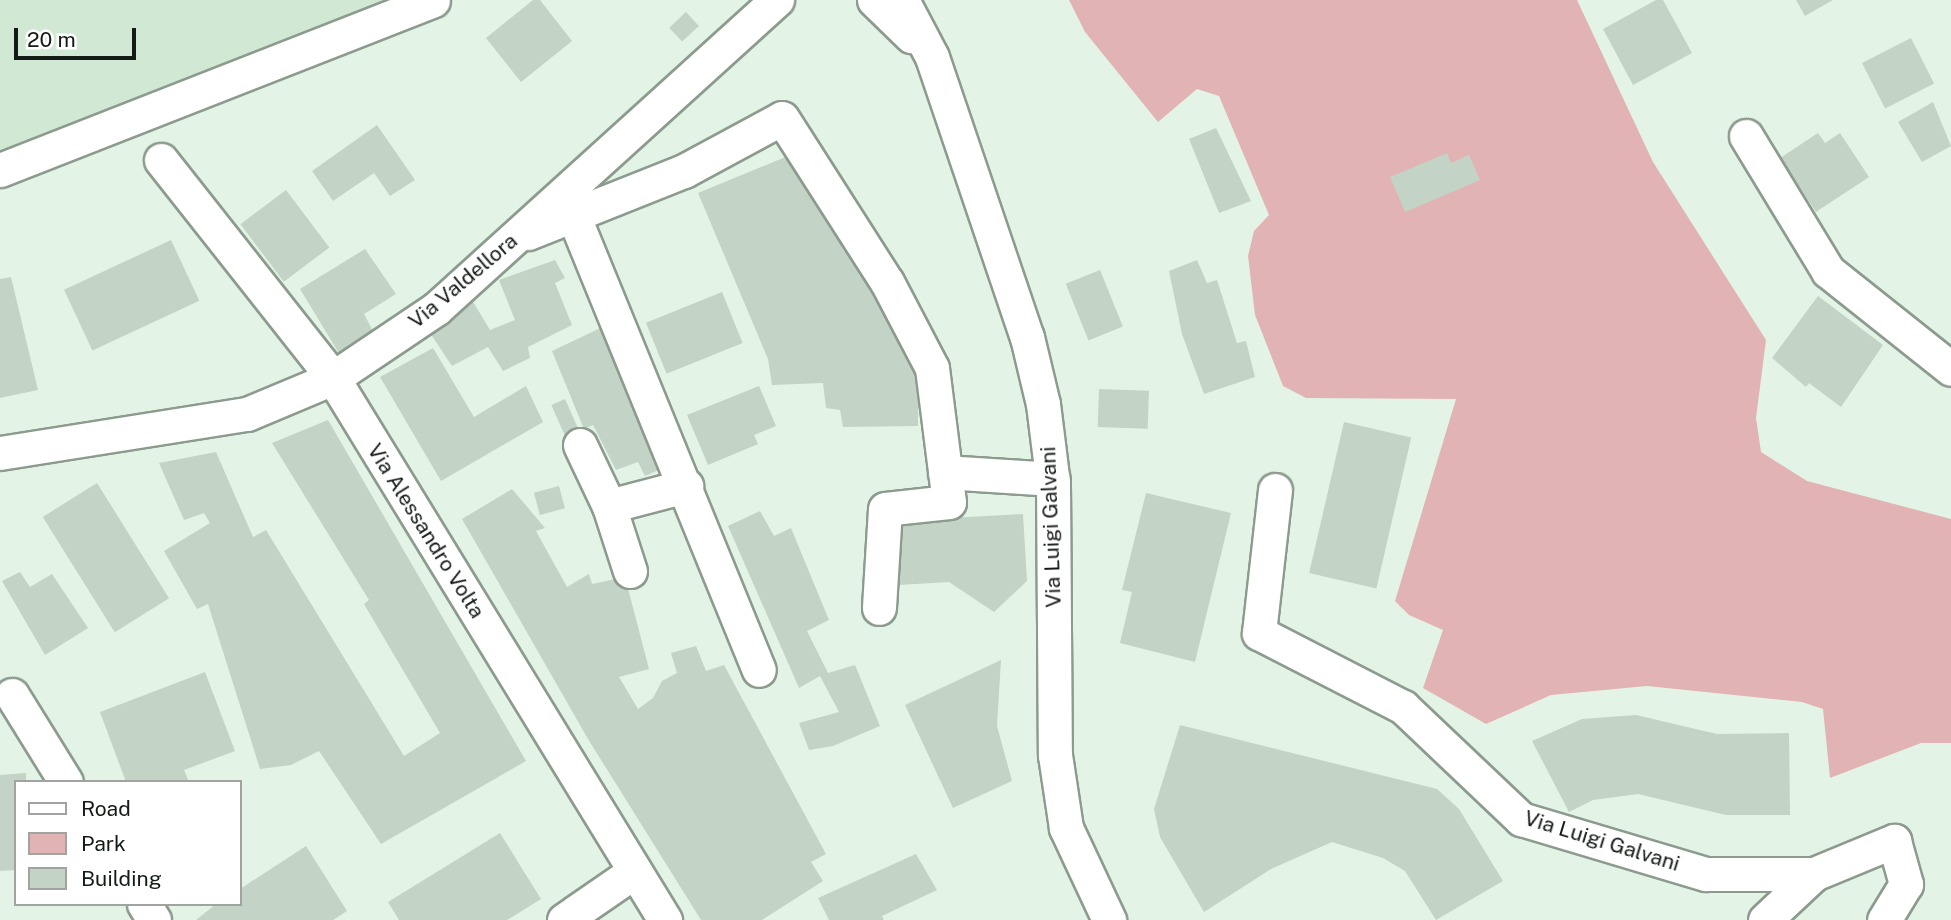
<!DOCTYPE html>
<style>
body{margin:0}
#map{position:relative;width:1951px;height:920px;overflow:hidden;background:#e3f4e6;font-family:"Public Sans",sans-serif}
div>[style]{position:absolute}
.built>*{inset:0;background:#d1e8d5}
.green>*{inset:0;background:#e2b3b4}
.building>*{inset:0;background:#c3d3c5;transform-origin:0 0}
.roads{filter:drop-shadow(2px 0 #8c9b8e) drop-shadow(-2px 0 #8c9b8e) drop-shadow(0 2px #8c9b8e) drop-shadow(0 -2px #8c9b8e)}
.street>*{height:33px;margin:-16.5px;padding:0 16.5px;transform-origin:16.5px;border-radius:16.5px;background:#fff}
span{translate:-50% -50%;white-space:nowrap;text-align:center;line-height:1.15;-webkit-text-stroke:7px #fff;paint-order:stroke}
.street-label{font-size:21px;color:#141a15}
.legend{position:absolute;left:14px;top:780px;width:228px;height:126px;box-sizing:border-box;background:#fff;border:2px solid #a1a3a1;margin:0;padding:9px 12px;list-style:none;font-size:21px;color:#141a15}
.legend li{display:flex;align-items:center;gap:14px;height:35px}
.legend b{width:35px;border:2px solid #a1a3a1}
.scale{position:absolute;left:14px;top:28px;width:122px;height:32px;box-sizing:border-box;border:4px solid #141a15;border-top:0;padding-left:9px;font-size:21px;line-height:24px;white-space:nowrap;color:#141a15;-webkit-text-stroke:5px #fff;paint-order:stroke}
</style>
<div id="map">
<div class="built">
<i style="clip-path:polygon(0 0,447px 0,0 173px)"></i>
</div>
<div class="green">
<i style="clip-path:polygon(1069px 0,1577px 0,1653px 162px,1766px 340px,1756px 418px,1761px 452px,1807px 481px,1951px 519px,1951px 743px,1921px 743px,1830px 778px,1823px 709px,1802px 702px,1647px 686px,1551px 695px,1486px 724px,1423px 688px,1443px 630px,1409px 615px,1395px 601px,1456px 399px,1306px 398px,1283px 386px,1255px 315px,1248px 256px,1254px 231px,1269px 215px,1219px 96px,1197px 89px,1158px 122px,1085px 32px)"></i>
</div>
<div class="building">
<i style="clip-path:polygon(533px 0,540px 0,572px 41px,521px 82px,486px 38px)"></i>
<i style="clip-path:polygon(1656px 0,1663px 0,1692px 53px,1633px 85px,1603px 29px)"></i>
<i style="clip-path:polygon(1796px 0,1833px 0,1805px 16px)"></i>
<i style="left:686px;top:12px;width:19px;height:23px;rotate:47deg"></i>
<i style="left:1911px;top:38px;width:51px;height:55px;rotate:63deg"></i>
<i style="clip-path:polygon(1933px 102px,1951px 146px,1922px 162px,1898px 122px)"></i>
<i style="clip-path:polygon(377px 125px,415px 180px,390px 196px,374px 173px,333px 201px,312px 171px)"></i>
<i style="clip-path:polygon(1216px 128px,1251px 201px,1219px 213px,1189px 139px)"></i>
<i style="clip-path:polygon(1818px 133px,1825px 143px,1840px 133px,1869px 177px,1816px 212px,1780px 158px)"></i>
<i style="clip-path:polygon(1447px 153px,1451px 163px,1469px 155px,1480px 180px,1405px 212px,1390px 177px)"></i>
<i style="clip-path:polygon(788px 156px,918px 360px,918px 426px,843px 427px,840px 410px,826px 408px,823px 383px,772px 385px,768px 359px,698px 193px)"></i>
<i style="left:286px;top:190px;width:72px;height:57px;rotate:53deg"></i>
<i style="left:171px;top:240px;width:67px;height:118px;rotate:65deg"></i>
<i style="clip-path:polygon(365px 249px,396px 294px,364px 314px,374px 333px,340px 355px,300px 289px)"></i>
<i style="clip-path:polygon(555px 260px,565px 278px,555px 283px,572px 325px,528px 347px,530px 358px,503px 371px,488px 347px,452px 366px,430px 333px,472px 300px,490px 330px,515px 320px,499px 280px)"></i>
<i style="clip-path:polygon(1197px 260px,1207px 283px,1217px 280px,1237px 343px,1246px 341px,1255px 377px,1204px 394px,1182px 334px,1169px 271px)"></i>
<i style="left:1100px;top:270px;width:61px;height:37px;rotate:68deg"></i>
<i style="clip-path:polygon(11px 277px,38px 390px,0 398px,0 279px)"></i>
<i style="left:722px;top:292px;width:55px;height:82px;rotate:68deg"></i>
<i style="clip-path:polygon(1818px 296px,1883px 345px,1841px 407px,1809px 383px,1806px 387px,1772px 358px)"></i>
<i style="clip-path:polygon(611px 323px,670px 465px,645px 476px,638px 462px,616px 470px,593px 425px,584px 429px,552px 351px)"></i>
<i style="clip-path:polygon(433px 348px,474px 417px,526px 386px,543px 422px,441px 481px,380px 377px)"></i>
<i style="clip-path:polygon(759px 386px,776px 426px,754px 435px,758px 444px,708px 465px,687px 415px)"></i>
<i style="left:1099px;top:389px;width:50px;height:38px;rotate:2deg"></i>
<i style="left:565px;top:399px;width:35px;height:15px;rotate:66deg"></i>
<i style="clip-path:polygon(328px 420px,526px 761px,381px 844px,319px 751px,291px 765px,260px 769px,208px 604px,197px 609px,164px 551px,210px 523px,204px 513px,184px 520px,159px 463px,216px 452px,253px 537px,266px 530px,404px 756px,440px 733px,364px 604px,369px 600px,272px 443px)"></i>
<i style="left:1344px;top:422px;width:69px;height:155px;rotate:13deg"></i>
<i style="left:97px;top:483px;width:136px;height:64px;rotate:58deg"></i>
<i style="left:559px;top:486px;width:23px;height:26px;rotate:75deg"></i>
<i style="clip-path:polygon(512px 489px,545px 528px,536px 531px,567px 587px,589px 574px,592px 584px,625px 577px,649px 669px,619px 677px,638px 709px,653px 698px,662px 681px,677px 673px,671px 653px,696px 646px,706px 671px,724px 665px,826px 854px,811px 862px,823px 881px,762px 920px,701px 920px,588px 739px,462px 519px)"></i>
<i style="clip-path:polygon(1146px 493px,1231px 513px,1195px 662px,1120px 643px,1132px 592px,1122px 590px)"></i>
<i style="clip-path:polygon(760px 511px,774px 536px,791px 528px,829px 620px,807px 631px,828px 673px,855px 665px,880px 726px,833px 746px,809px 750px,799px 723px,839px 712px,820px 676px,799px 688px,728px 526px)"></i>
<i style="clip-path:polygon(1023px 514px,1027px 581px,994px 612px,949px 582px,899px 585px,895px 521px)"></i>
<i style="clip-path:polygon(20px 572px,30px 587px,52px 574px,88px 628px,45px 655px,2px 581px)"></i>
<i style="clip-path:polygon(1001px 660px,997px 726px,1012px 781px,953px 808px,905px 705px)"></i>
<i style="clip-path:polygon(205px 672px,235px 751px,184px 770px,189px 782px,126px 782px,100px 712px)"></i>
<i style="clip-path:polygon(1636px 715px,1717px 734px,1789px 733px,1790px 815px,1726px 815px,1638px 794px,1593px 800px,1569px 812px,1532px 741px,1582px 719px)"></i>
<i style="clip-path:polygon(1180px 725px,1437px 789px,1459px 809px,1503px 881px,1436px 920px,1405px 871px,1383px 858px,1332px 842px,1271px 869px,1204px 912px,1160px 837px,1154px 809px)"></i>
<i style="clip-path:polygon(26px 773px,26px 782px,16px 782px,16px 870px,0 871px,0 775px)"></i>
<i style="clip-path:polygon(500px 833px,541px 899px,507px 920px,399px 920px,388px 902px)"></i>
<i style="clip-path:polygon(306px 846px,347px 911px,333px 920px,196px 920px,216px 904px,240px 904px,240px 889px)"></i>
<i style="clip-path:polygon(916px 854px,937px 890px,882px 916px,884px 920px,829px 920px,818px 898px)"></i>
</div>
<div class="roads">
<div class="street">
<i style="left:874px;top:0;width:52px;rotate:44.2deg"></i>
<i style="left:902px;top:0;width:64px;rotate:62.2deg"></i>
<i style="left:932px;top:57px;width:296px;rotate:71.3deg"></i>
<i style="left:1027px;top:337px;width:69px;rotate:76.6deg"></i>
<i style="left:1043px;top:404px;width:81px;rotate:82.9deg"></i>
<i style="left:1053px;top:484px;width:271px;rotate:89.6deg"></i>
<i style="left:1055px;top:755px;width:74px;rotate:81.4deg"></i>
<i style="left:1066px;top:828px;width:102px;rotate:64.9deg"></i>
<i style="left:1746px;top:136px;width:158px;rotate:58.7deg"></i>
<i style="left:1828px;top:271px;width:157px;rotate:38.5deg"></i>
<i style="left:161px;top:160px;width:278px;rotate:51.7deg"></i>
<i style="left:333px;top:378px;width:636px;rotate:58.51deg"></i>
<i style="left:0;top:170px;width:465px;rotate:-21.4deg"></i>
<i style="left:574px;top:217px;width:489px;rotate:67.8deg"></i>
<i style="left:528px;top:233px;width:168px;rotate:-21.7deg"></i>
<i style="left:684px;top:171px;width:111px;rotate:-28.4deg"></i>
<i style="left:782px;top:118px;width:195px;rotate:57.4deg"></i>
<i style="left:887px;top:282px;width:97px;rotate:62.4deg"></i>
<i style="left:932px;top:368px;width:135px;rotate:82.8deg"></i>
<i style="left:949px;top:502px;width:64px;rotate:173.8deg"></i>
<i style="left:885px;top:509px;width:99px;rotate:93.5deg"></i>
<i style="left:580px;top:445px;width:68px;rotate:64.6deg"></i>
<i style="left:0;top:453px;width:250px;rotate:-9deg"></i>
<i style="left:247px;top:414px;width:93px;rotate:-22.7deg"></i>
<i style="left:333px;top:378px;width:125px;rotate:-33.9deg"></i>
<i style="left:437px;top:308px;width:459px;rotate:-42.2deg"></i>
<i style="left:945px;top:472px;width:108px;rotate:3.7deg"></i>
<i style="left:1275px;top:490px;width:144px;rotate:96.4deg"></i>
<i style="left:1259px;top:633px;width:162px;rotate:27.2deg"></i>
<i style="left:1403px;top:707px;width:163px;rotate:43.5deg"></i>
<i style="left:1521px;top:819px;width:193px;rotate:16.6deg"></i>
<i style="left:1706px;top:874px;width:108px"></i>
<i style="left:630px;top:571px;width:68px;rotate:-107.9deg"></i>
<i style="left:609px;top:506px;width:80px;rotate:-14.6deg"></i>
<i style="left:12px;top:695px;width:102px;rotate:58.2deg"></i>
<i style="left:144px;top:904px;width:19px;rotate:58deg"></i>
<i style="left:564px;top:920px;width:86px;rotate:-34.6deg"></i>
<i style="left:1765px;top:920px;width:67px;rotate:-43.2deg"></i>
<i style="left:1814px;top:874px;width:87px;rotate:-22.4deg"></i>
<i style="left:1894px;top:841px;width:45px;rotate:74.4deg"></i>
<i style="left:1906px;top:884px;width:42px;rotate:121.4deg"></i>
</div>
</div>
<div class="street-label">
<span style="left:463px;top:281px;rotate:-40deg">Via Valdellora</span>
<span style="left:1051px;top:527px;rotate:-92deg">Via Luigi Galvani</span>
<span style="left:426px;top:531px;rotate:58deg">Via Alessandro Volta</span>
<span style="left:1602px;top:841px;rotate:17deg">Via Luigi Galvani</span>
</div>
<ul class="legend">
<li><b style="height:9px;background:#fff"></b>Road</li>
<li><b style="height:19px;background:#e2b3b4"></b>Park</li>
<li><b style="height:19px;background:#c3d3c5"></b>Building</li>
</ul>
<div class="scale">20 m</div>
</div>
